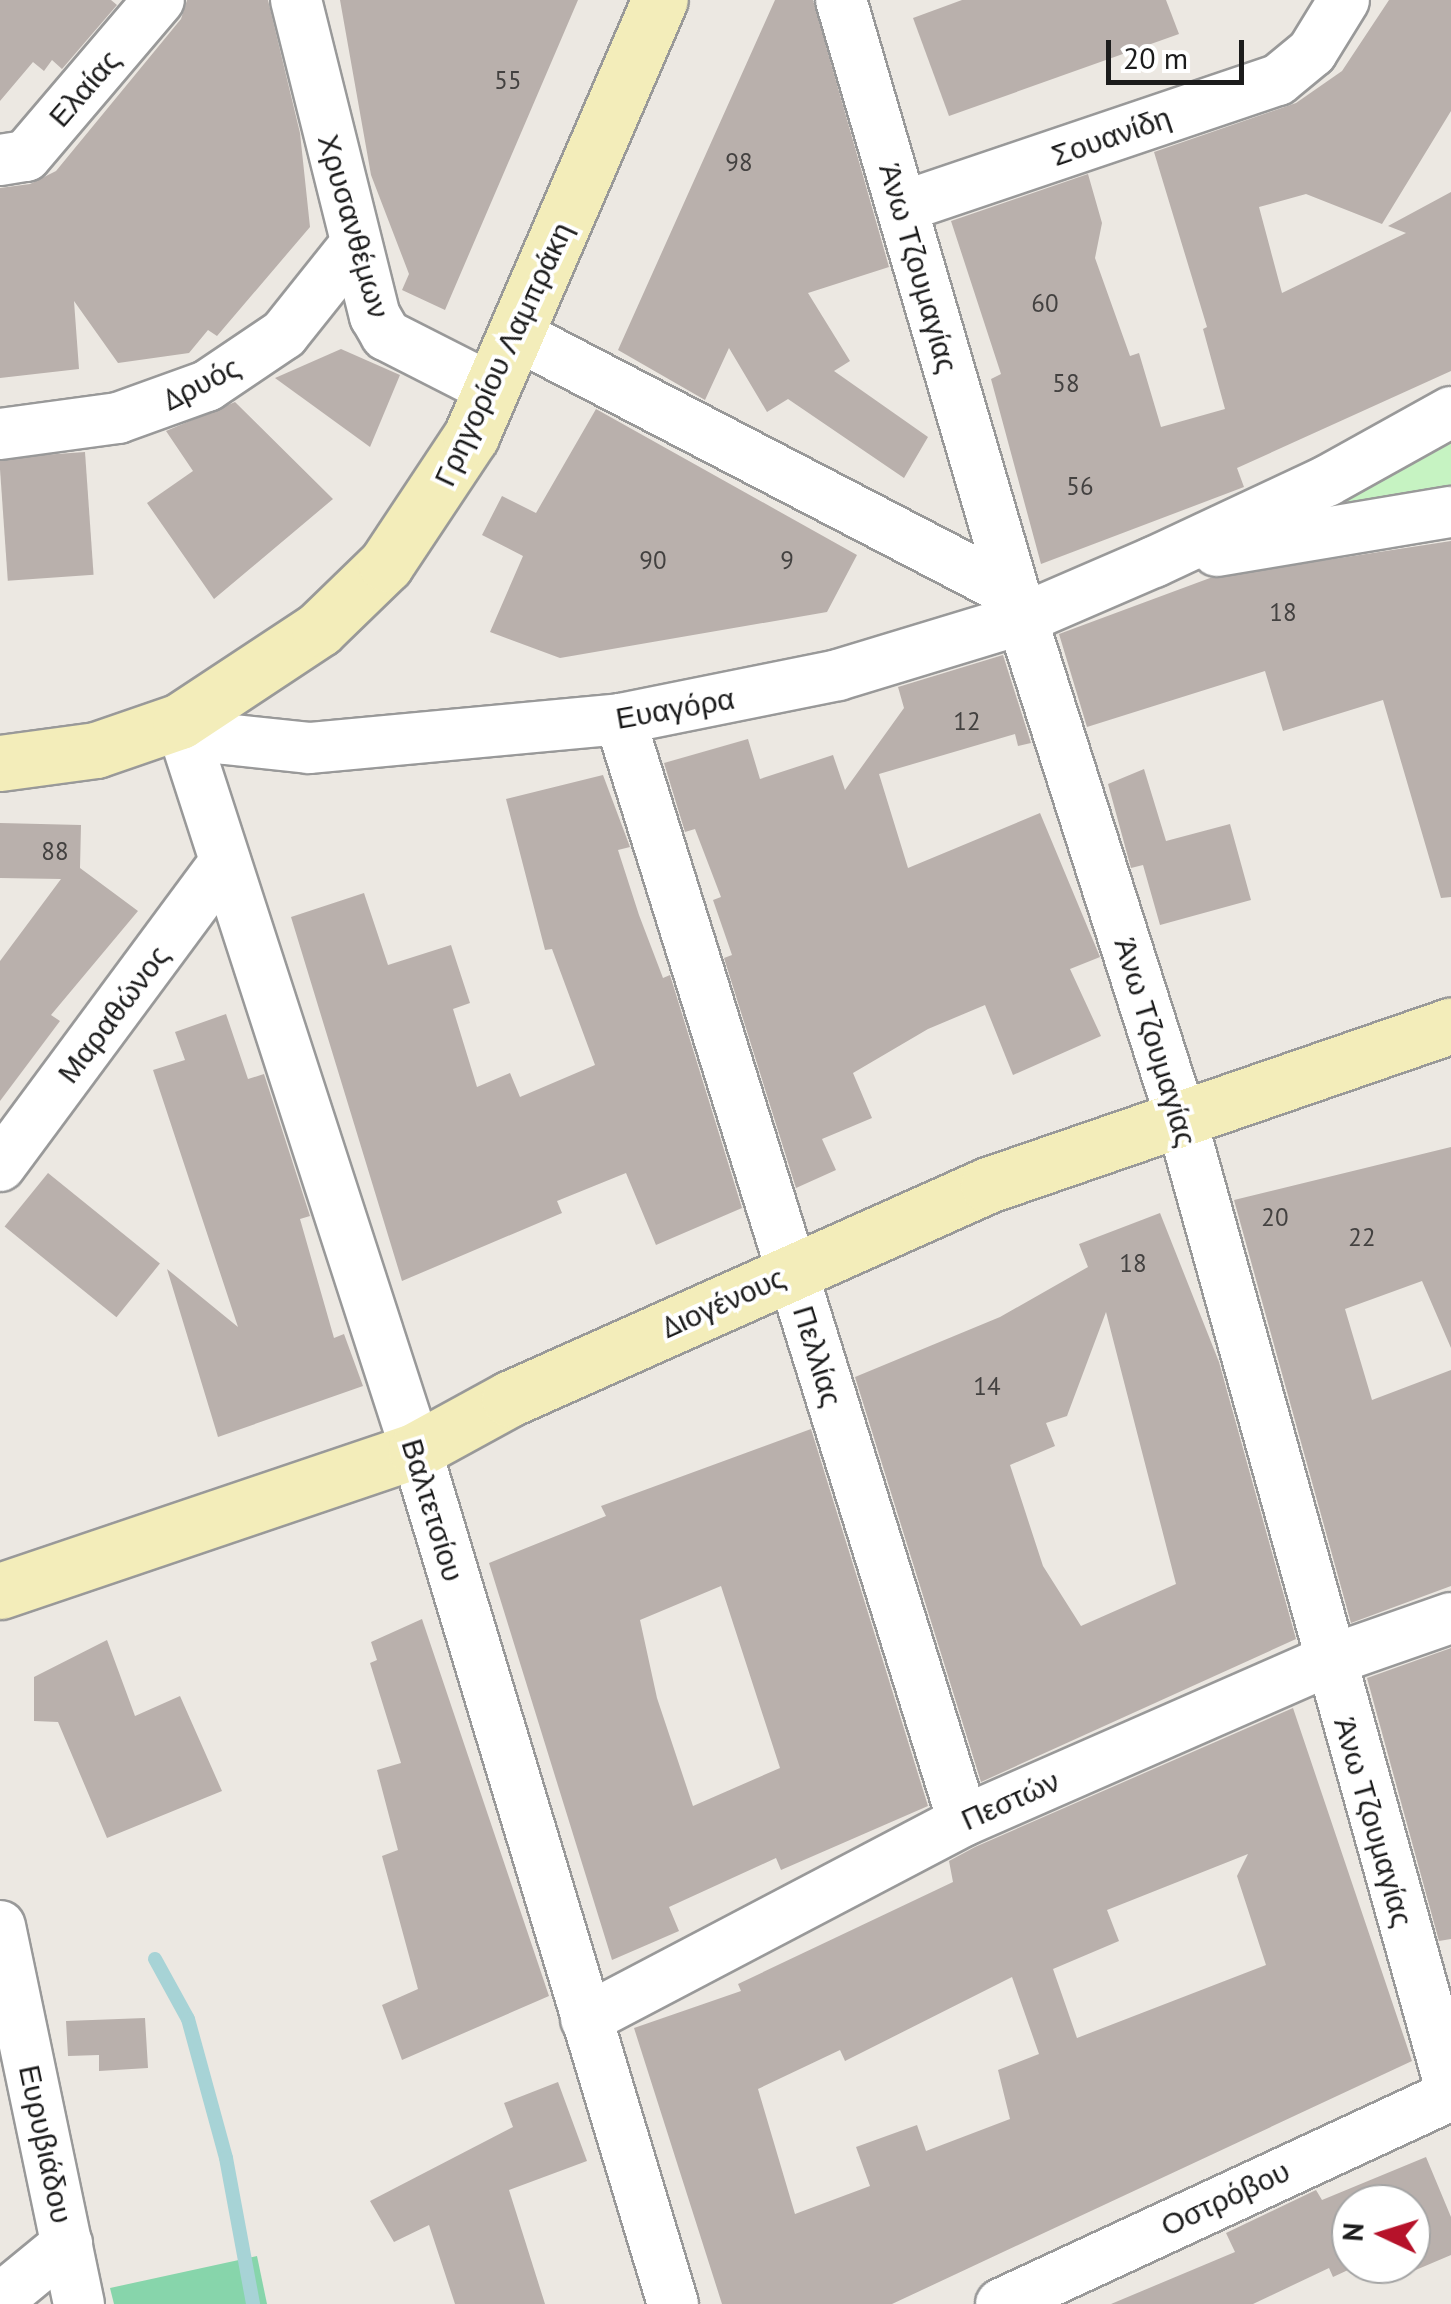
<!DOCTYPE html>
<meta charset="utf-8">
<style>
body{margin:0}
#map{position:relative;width:1451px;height:2304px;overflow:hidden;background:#ece8e2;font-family:"PT Sans",sans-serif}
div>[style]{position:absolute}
.park>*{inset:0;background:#c6f3c2}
.pitch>*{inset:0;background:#87d5ab}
.stream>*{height:14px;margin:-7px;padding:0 7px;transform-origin:7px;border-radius:7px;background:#a7d3d6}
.building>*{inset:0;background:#b9b0ac;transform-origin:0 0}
.roads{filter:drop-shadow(2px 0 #999) drop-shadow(-2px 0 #999) drop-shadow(0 2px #999) drop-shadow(0 -2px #999)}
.street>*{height:50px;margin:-25px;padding:0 25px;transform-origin:25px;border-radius:25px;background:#fff}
.secondary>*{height:55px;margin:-27.5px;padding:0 27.5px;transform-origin:27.5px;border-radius:27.5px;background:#f3edba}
span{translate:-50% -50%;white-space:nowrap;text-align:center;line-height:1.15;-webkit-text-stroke:8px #fff;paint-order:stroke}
.number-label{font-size:25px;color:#434140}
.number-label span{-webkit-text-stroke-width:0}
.street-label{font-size:30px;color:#1c1c1c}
.north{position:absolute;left:1331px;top:2184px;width:100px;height:100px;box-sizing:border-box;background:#fff;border:2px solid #a4a4a4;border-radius:50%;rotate:274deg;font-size:28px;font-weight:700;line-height:40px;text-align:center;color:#1c1c1c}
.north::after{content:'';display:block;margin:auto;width:35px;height:45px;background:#b6122a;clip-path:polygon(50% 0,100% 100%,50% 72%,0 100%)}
.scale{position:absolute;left:1106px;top:40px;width:138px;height:45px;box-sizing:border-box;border:5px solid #1c1c1c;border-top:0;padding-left:12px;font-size:30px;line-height:35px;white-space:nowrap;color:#1c1c1c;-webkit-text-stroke:8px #fff;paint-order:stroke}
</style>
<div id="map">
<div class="park">
<i style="clip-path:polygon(1451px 433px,1451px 501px,1342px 511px,1344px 499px)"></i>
</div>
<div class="pitch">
<i style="clip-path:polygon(257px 2256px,267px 2304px,114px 2304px,110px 2288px)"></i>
</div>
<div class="stream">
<i style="left:155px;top:1959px;width:68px;rotate:61.2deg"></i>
<i style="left:188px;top:2019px;width:144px;rotate:74.7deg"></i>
<i style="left:226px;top:2158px;width:148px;rotate:79.5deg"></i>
</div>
<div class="building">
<i style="clip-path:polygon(0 0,111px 0,117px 5px,62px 69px,52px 60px,44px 71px,33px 62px,0 101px)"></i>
<i style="clip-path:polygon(187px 0,268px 0,300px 133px,310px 227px,217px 336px,208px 330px,189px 353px,118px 363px,74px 301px,79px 369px,0 378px,0 188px,30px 184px,56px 171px,181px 19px)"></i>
<i style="clip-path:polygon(340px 0,578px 0,445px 310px,402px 290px,409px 274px,371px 175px)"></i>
<i style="clip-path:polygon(775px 0,813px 0,889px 267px,808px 293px,850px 361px,834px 371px,928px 437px,904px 478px,788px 399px,767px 412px,729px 348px,705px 400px,618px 350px)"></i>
<i style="clip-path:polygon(962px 0,1166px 0,1179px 34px,949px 116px,913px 18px)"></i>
<i style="clip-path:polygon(1389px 0,1451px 0,1451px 111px,1382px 224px,1306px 194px,1259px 207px,1282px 293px,1406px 233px,1388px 226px,1451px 192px,1451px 371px,1237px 468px,1244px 487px,1041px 564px,991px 379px,1001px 374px,951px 221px,1088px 174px,1102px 223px,1095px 258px,1130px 356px,1139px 353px,1161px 427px,1225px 409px,1203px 329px,1207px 327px,1154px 152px,1296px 103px,1342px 71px)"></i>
<i style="clip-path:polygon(341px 349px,400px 375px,370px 447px,275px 378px)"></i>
<i style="clip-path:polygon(235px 402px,333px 499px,214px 599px,147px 503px,193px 471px,166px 431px)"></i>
<i style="clip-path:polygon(596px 409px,857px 555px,827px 612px,560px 658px,490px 632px,523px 556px,482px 535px,502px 496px,536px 513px)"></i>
<i style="left:85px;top:452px;width:123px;height:86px;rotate:86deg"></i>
<i style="clip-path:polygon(1451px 541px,1451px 897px,1441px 898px,1383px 700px,1283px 731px,1265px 671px,1087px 727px,1059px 634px,1210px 578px)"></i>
<i style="clip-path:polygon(1003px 655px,1031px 743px,1018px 746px,1015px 734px,879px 774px,908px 868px,1040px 813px,1100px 957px,1070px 969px,1101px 1036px,1013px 1075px,985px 1005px,928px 1029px,853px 1073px,872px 1118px,822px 1139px,836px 1170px,796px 1188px,724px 958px,732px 955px,713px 900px,721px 897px,695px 829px,685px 832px,664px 763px,748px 739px,760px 779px,833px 755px,845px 790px,904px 708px,898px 687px)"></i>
<i style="clip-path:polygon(1144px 769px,1166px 841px,1230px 824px,1251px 900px,1160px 925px,1143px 865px,1131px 868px,1108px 784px)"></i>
<i style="clip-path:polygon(603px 775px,630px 847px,618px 850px,639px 915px,663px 978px,670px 975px,742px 1208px,656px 1245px,626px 1173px,557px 1201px,562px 1213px,402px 1281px,291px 917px,364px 893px,388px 965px,451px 945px,470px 1003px,453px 1009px,477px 1087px,510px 1073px,520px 1097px,595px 1065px,552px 949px,545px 950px,506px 799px)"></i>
<i style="clip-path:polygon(0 823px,81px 825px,80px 868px,138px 911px,51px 1015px,60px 1021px,0 1101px,0 961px,61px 879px,0 878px)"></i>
<i style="clip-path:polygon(226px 1014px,248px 1079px,264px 1074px,310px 1216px,300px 1219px,334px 1338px,344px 1334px,363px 1386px,218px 1437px,167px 1269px,238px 1327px,153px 1070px,185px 1060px,175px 1032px)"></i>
<i style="clip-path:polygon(1451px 1147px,1451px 1348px,1422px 1281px,1345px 1309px,1372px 1400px,1451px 1370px,1451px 1586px,1351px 1623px,1234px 1200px)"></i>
<i style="left:48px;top:1173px;width:144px;height:69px;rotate:39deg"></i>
<i style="clip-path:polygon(evenodd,1160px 1213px,1219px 1362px,1296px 1639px,981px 1782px,855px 1377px,1000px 1317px,1088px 1267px,1079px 1244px,1160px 1213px,1106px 1312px,1176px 1584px,1081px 1626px,1043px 1566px,1010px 1465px,1055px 1446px,1046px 1423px,1067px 1416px,1106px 1312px)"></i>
<i style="clip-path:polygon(evenodd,811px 1429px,928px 1806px,781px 1870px,776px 1858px,669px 1907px,679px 1931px,612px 1960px,489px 1563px,606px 1516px,601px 1506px,811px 1429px,721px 1586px,780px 1768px,693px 1806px,657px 1698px,640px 1620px,721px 1586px)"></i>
<i style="clip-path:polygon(422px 1619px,549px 1996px,402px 2060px,382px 2005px,418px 1989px,382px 1856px,398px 1850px,377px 1770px,401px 1763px,370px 1663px,377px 1660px,371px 1642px)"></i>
<i style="clip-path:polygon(107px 1640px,135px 1716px,180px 1696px,222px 1791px,107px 1838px,58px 1722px,34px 1721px,34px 1677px)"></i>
<i style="clip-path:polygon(1451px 1648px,1451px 1939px,1439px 1941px,1367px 1678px)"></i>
<i style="clip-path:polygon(evenodd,1293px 1708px,1412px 2061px,892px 2304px,722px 2304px,634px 2028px,741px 1991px,738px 1984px,953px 1882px,949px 1861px,975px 1847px,1293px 1708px,1248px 1854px,1237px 1876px,1266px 1965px,1077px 2038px,1053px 1969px,1119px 1941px,1107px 1910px,1248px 1854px,1293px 1708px,1012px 1977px,1039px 2054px,998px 2070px,1010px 2119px,926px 2151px,917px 2125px,856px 2147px,870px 2186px,795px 2214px,758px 2089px,840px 2050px,845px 2061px,1012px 1977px)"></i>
<i style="clip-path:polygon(145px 2018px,148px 2068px,99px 2071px,99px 2055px,68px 2056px,66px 2021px)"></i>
<i style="clip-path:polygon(558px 2082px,587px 2161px,509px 2190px,545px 2304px,455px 2304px,429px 2225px,394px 2242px,370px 2201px,513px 2127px,504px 2103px)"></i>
<i style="clip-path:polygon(1426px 2157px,1451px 2217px,1451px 2255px,1411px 2272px,1411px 2204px,1351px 2204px,1351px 2264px,1361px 2264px,1333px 2277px,1329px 2268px,1253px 2304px,1111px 2304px,1235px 2252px,1226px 2233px,1316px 2190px,1322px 2200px)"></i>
</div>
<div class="roads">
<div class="street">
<i style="left:296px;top:0;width:326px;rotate:76deg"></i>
<i style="left:375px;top:316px;width:22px;rotate:60deg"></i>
<i style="left:386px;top:335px;width:119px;rotate:27deg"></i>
<i style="left:841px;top:0;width:645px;rotate:73.7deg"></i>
<i style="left:1022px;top:619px;width:521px;rotate:72.33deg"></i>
<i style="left:1180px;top:1115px;width:1012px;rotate:74.47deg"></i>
<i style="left:0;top:160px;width:26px;rotate:-9deg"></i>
<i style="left:26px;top:156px;width:205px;rotate:-49.6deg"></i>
<i style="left:902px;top:207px;width:397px;rotate:-18.7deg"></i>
<i style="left:1278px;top:80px;width:44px;rotate:-39.5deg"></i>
<i style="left:1312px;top:52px;width:61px;rotate:-58.4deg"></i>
<i style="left:517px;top:335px;width:561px;rotate:27.48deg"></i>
<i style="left:0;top:434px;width:119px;rotate:-7.7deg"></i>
<i style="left:118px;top:418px;width:95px;rotate:-19.8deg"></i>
<i style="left:207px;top:386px;width:93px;rotate:-34deg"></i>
<i style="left:284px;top:334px;width:114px;rotate:-51.4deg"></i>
<i style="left:1217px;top:551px;width:237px;rotate:-9.5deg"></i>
<i style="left:620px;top:719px;width:1154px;rotate:72.71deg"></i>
<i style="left:180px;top:721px;width:766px;rotate:72.06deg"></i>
<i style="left:416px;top:1450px;width:892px;rotate:73.25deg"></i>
<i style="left:180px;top:721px;width:48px;rotate:21.8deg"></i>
<i style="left:225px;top:739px;width:84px;rotate:6.1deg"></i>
<i style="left:309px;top:748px;width:312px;rotate:-5.3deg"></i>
<i style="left:620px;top:719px;width:222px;rotate:-11.4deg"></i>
<i style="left:838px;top:675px;width:192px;rotate:-16.9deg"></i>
<i style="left:1022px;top:619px;width:144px;rotate:-23.4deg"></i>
<i style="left:1154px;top:562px;width:191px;rotate:-25.1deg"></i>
<i style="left:1327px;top:481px;width:142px;rotate:-29.1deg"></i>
<i style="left:0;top:1166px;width:378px;rotate:-53.5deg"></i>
<i style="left:0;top:1926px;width:386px;rotate:78.2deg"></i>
<i style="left:586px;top:2019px;width:426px;rotate:-27.7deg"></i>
<i style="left:963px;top:1821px;width:399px;rotate:-23.7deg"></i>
<i style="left:1328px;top:1661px;width:130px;rotate:-19.3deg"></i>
<i style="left:0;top:2299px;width:87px;rotate:-39.4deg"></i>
<i style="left:1001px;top:2304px;width:496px;rotate:-24.9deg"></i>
</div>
<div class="secondary">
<i style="left:0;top:763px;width:97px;rotate:-7.7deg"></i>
<i style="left:96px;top:750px;width:89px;rotate:-19deg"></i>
<i style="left:180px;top:721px;width:167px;rotate:-33.5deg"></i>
<i style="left:319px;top:629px;width:93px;rotate:-44.1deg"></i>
<i style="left:386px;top:564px;width:154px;rotate:-56.4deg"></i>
<i style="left:471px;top:436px;width:475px;rotate:-66.6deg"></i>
<i style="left:0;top:1591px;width:439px;rotate:-18.7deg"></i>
<i style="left:416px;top:1450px;width:106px;rotate:-28.7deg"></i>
<i style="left:509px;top:1399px;width:525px;rotate:-24.07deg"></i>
<i style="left:988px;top:1185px;width:490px;rotate:-19deg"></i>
</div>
</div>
<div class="number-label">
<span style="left:508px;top:80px">55</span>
<span style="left:739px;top:162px">98</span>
<span style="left:1045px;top:303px">60</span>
<span style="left:1066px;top:383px">58</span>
<span style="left:1080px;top:486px">56</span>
<span style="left:653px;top:560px">90</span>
<span style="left:787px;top:560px">9</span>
<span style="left:1283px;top:612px">18</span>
<span style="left:967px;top:721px">12</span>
<span style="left:55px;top:851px">88</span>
<span style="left:1275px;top:1217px">20</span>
<span style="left:1362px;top:1237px">22</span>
<span style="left:1133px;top:1263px">18</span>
<span style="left:987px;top:1386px">14</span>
</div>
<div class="street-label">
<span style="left:84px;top:88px;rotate:-49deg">Ελαίας</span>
<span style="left:1111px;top:136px;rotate:-19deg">Σουανίδη</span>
<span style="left:354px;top:226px;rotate:74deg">Χρυσανθέμων</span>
<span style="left:919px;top:268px;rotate:74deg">Άνω Τζουμαγίας</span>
<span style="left:503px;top:354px;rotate:-65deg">Γρηγορίου Λαμπράκη</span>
<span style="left:201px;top:383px;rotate:-27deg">Δρυός</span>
<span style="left:675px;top:708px;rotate:-10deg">Ευαγόρα</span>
<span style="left:113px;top:1014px;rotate:-53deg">Μαραθώνος</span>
<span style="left:1156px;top:1042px;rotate:73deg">Άνω Τζουμαγίας</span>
<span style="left:723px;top:1302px;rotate:-24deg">Διογένους</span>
<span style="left:818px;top:1356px;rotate:73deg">Πελλίας</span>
<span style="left:433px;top:1510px;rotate:73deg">Βαλτετσίου</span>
<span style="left:1010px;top:1800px;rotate:-24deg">Πεστών</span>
<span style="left:1374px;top:1822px;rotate:74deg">Άνω Τζουμαγίας</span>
<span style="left:46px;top:2144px;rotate:78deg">Ευρυβιάδου</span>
<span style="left:1225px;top:2198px;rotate:-25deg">Οστρόβου</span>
</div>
<div class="north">N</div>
<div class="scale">20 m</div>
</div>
